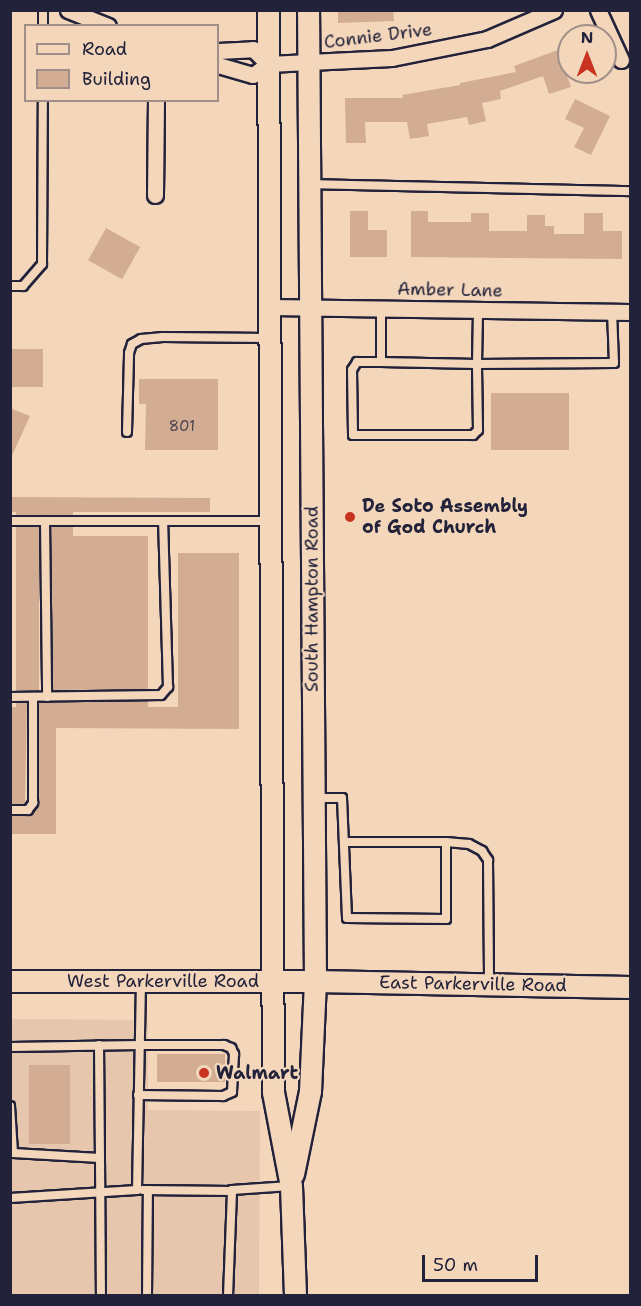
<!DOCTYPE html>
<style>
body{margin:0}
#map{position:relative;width:641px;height:1306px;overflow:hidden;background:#f4d7bb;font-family:"Shantell Sans",sans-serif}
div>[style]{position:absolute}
.built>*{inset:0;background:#e6c7ad}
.building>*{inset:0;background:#d2ad93;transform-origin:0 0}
.roads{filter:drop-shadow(2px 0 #22223b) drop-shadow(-2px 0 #22223b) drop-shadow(0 2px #22223b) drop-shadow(0 -2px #22223b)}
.lane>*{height:8px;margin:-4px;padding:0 4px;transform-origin:4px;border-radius:4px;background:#f4d7bb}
.street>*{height:15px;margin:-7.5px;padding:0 7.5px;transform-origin:7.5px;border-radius:7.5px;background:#f4d7bb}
.secondary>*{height:21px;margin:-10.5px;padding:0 10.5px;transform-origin:10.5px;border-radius:10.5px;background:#f4d7bb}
.dots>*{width:16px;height:16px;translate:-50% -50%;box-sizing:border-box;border:3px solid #f4d7bb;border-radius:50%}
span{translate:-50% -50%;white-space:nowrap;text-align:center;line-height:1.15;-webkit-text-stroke:4.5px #f4d7bb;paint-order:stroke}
.number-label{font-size:15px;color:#4e4551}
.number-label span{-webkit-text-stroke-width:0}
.street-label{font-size:18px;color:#22223b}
.poi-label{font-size:18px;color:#22223b;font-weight:700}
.left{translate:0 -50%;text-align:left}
.frame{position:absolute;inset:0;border:12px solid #22223b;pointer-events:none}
.legend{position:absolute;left:24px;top:24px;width:195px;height:78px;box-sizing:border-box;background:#f4d7bb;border:2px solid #a08f88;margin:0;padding:8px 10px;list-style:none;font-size:18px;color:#22223b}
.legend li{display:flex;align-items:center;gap:12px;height:30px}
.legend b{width:30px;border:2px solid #a08f88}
.north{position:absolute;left:557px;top:24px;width:60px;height:60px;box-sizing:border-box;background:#f4d7bb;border:2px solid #a08f88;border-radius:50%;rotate:0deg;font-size:16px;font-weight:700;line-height:24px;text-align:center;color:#22223b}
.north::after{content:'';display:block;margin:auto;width:21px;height:27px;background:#c8321e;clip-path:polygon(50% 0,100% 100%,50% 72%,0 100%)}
.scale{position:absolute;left:422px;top:1255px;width:116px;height:27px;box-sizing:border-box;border:3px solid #22223b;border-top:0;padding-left:8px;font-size:18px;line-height:21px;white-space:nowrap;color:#22223b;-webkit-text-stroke:4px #f4d7bb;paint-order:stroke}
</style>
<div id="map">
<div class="built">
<i style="clip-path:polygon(11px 1019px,148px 1020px,148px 1110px,260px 1111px,259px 1295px,11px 1296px)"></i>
</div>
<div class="building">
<i style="clip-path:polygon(338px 10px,393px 10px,394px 21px,338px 23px)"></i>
<i style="clip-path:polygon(558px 50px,571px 87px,549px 94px,543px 76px,500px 91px,501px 99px,482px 103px,486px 121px,469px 125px,467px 117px,427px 124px,429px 136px,410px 139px,407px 122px,365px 122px,366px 143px,346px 143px,345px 98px,403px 98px,402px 95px,460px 85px,460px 83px,516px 72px,514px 66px)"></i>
<i style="clip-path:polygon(575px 99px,610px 116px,591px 155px,574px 147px,584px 128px,565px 119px)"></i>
<i style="clip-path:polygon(350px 211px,368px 211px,368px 230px,387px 230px,387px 257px,350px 257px)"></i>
<i style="clip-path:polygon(411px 211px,428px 211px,428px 222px,471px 222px,471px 213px,489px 213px,489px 231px,527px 231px,527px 215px,545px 215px,545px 226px,554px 226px,554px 234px,584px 234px,584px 213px,603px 213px,603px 231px,622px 231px,622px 259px,411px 257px)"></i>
<i style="left:106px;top:228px;width:39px;height:37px;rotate:29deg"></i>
<i style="left:10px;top:349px;width:33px;height:38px"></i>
<i style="clip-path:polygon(139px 379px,218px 379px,218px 450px,145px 450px,146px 404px,139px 404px)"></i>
<i style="left:491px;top:393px;width:78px;height:57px"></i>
<i style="clip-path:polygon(10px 408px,30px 416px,10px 460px)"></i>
<i style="clip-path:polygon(10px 497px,210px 498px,210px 512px,73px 512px,73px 515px,16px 515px,16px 512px,10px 512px)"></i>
<i style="left:16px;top:527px;width:23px;height:164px"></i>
<i style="clip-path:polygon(51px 527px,73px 527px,73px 536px,148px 536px,148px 689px,53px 690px)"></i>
<i style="clip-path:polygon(178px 553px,239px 553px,239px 729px,56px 728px,56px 834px,10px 834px,10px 816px,30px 816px,39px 804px,39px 703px,148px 701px,148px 707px,178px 707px)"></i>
<i style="clip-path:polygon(16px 703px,27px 703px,25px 804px,10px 804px,10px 707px,16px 707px)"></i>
<i style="left:225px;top:1054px;width:28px;height:68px;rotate:90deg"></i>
<i style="left:29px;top:1065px;width:41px;height:79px"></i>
</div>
<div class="roads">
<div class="lane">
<i style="left:43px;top:26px;width:16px;rotate:-90deg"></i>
<i style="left:310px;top:184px;width:320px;rotate:1.3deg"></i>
<i style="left:10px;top:286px;width:13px"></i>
<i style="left:23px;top:286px;width:29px;rotate:-49deg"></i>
<i style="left:42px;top:264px;width:164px;rotate:-89.7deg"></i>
<i style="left:381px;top:309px;width:53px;rotate:90deg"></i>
<i style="left:381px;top:362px;width:96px;rotate:1.2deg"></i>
<i style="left:477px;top:364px;width:54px;rotate:-88.9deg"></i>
<i style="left:381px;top:362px;width:24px;rotate:180deg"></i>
<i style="left:357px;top:362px;width:9px;rotate:122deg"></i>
<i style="left:352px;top:370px;width:65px;rotate:89.1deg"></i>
<i style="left:353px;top:435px;width:120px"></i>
<i style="left:473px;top:435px;width:7px;rotate:-45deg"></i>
<i style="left:478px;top:430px;width:66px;rotate:-90.9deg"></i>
<i style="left:477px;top:364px;width:137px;rotate:-0.4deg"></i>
<i style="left:614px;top:363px;width:52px;rotate:-92.2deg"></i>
<i style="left:127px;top:432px;width:79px;rotate:-88.5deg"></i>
<i style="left:129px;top:353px;width:9px;rotate:-72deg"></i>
<i style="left:132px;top:344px;width:10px;rotate:-29deg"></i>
<i style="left:141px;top:339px;width:22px;rotate:-5deg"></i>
<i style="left:163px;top:337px;width:105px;rotate:0.5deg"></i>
<i style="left:10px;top:521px;width:260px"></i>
<i style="left:45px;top:521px;width:176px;rotate:89.3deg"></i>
<i style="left:10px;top:697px;width:151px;rotate:-0.8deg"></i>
<i style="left:161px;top:695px;width:11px;rotate:-49deg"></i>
<i style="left:168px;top:687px;width:166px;rotate:-91.7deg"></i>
<i style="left:315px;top:798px;width:27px"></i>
<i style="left:342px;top:798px;width:120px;rotate:87.6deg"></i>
<i style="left:347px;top:918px;width:99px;rotate:0.6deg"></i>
<i style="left:446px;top:919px;width:77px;rotate:-90deg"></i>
<i style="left:446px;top:842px;width:23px;rotate:5deg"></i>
<i style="left:469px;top:844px;width:15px;rotate:28deg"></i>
<i style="left:482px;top:851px;width:11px;rotate:56deg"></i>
<i style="left:488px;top:860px;width:123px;rotate:89.5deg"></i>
<i style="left:10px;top:810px;width:18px"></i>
<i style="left:28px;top:810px;width:9px;rotate:-54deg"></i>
<i style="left:33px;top:803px;width:106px;rotate:-90deg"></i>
<i style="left:345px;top:842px;width:101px"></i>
<i style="left:99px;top:1045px;width:113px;rotate:89.5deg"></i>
<i style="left:10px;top:1047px;width:129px;rotate:-0.9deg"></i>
<i style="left:139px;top:1045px;width:85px"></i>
<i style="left:224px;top:1045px;width:8px;rotate:23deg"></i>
<i style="left:231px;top:1048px;width:7px;rotate:63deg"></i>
<i style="left:234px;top:1054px;width:38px;rotate:93deg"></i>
<i style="left:232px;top:1092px;width:10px;rotate:156deg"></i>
<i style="left:223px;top:1096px;width:85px;rotate:-179.3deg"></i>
<i style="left:10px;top:1106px;width:47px;rotate:86.3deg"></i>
<i style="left:13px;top:1153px;width:87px;rotate:3.3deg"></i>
<i style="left:100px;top:1158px;width:138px;rotate:89.6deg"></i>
<i style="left:143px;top:1190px;width:89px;rotate:0.6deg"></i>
<i style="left:10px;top:1198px;width:127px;rotate:-3.6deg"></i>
<i style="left:137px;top:1190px;width:208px;rotate:-88.9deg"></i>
<i style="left:147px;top:1296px;width:106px;rotate:-89.5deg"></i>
<i style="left:228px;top:1296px;width:106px;rotate:-87.8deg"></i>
<i style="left:232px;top:1190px;width:58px;rotate:-3.9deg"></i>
</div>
<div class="street">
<i style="left:68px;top:10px;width:43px;rotate:21.8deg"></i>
<i style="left:598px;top:10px;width:55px;rotate:65.3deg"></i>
<i style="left:218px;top:51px;width:35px;rotate:-3deg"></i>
<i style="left:253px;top:49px;width:21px;rotate:45deg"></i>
<i style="left:268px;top:64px;width:124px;rotate:-2.8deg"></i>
<i style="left:392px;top:58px;width:97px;rotate:-11.3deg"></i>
<i style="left:487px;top:39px;width:73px;rotate:-23.4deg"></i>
<i style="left:218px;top:65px;width:36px;rotate:16deg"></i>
<i style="left:253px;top:75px;width:19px;rotate:-36deg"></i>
<i style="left:155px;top:195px;width:95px;rotate:-89.4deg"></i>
<i style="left:270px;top:307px;width:360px;rotate:0.8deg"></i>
</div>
<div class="secondary">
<i style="left:268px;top:10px;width:1082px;rotate:89.74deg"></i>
<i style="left:273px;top:1092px;width:96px;rotate:79.2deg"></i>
<i style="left:291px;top:1186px;width:110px;rotate:87.9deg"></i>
<i style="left:10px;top:981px;width:305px"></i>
<i style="left:315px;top:981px;width:315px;rotate:1.1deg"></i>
<i style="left:293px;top:1174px;width:85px;rotate:-78.4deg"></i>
<i style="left:310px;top:1091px;width:110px;rotate:-87.4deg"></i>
<i style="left:315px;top:981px;width:971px;rotate:-90.41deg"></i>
</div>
</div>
<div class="dots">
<i style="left:350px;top:517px;background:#c8321e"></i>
<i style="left:204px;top:1073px;background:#c8321e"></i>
</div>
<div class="number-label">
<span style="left:182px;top:427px">801</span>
</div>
<div class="street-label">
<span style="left:378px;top:36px;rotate:-7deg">Connie Drive</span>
<span style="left:450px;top:290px;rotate:1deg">Amber Lane</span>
<span style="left:312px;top:599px;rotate:-90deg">South Hampton Road</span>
<span style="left:163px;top:981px">West Parkerville Road</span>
<span style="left:473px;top:984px;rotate:1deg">East Parkerville Road</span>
</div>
<div class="poi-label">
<span class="left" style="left:362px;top:517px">De Soto Assembly<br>of God Church</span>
<span class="left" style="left:216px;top:1073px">Walmart</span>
</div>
<div class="frame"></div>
<ul class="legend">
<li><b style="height:8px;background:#f4d7bb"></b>Road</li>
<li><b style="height:16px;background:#d2ad93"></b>Building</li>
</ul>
<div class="north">N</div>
<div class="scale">50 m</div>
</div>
